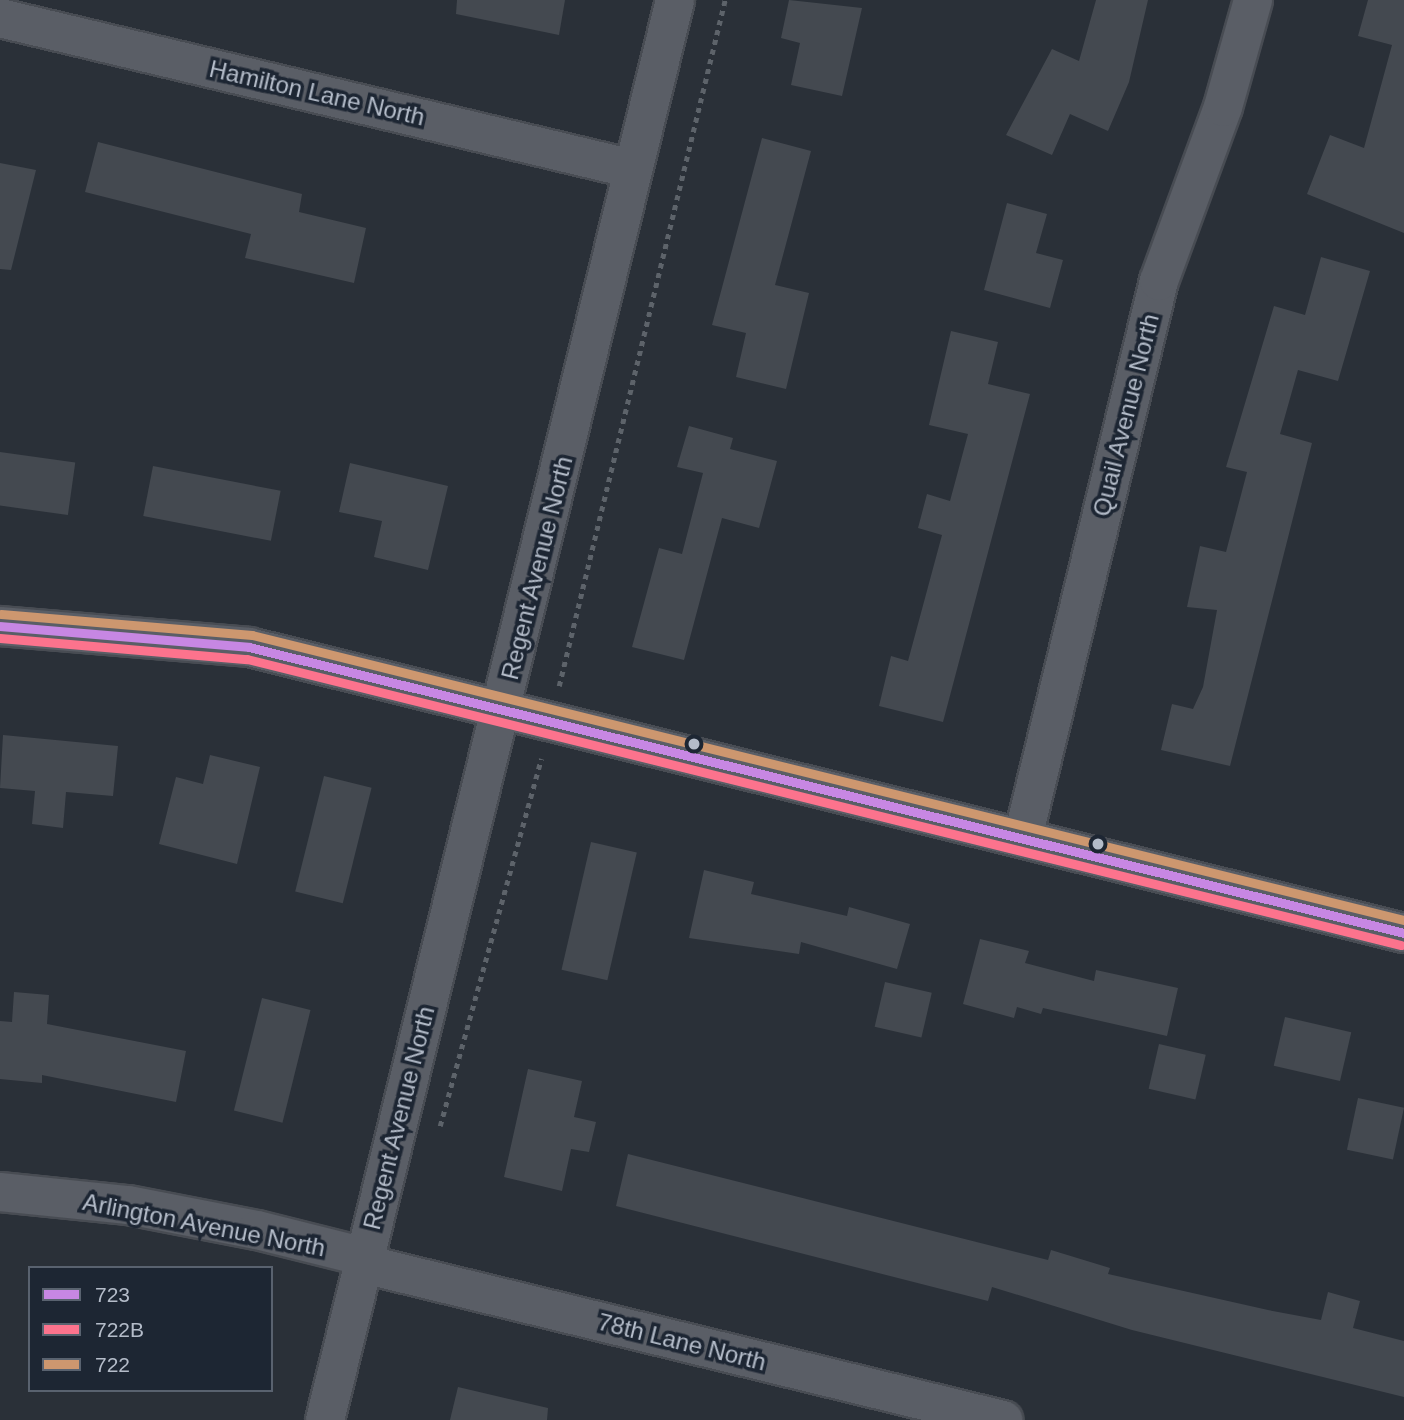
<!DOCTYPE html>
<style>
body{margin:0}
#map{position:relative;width:1404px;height:1420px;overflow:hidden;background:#2a3038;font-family:Helvetica,sans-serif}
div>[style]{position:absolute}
.building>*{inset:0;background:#444950;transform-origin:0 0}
.path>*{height:4.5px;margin-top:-2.25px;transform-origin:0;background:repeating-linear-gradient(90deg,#5d636a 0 5px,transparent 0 10px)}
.roads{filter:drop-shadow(2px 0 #484c53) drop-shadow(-2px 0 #484c53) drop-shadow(0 2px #484c53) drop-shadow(0 -2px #484c53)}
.minor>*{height:38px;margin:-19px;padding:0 19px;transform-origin:19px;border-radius:19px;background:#5a5e66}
.tertiary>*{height:38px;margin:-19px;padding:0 19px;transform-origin:19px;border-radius:19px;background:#5a5e66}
.bus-1>*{height:9px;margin:-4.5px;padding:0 4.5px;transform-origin:4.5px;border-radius:4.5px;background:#c787e3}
.bus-2>*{height:9px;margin:-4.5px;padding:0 4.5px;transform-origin:4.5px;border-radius:4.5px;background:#fc738d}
.bus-3>*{height:9px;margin:-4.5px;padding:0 4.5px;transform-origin:4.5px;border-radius:4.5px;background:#cd976f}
.dots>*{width:19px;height:19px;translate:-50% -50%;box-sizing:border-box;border:4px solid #1d2633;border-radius:50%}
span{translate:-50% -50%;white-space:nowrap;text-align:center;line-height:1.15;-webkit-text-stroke:7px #1d2633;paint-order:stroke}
.street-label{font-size:24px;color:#b4bcc9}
.legend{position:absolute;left:28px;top:1266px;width:245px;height:126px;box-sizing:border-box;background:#1d2633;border:2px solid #59626f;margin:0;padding:9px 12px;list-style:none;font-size:21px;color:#b4bcc9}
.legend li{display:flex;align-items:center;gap:14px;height:35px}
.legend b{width:35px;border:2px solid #59626f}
</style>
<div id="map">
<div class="building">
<i style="clip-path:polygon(457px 0,565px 0,559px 35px,456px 14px)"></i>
<i style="clip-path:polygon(789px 0,862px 8px,842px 96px,791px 85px,800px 43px,781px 38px)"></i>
<i style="clip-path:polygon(1096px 0,1148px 0,1129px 82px,1108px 131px,1070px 114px,1052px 155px,1006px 135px,1052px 49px,1079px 61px)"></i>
<i style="clip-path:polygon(1368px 0,1404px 0,1404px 233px,1307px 194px,1330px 135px,1364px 148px,1392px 45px,1358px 36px)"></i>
<i style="clip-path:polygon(762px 138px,811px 151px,775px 285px,809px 293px,786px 389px,736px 377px,746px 333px,712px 325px)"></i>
<i style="clip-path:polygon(98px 142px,302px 194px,299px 212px,366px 228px,354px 283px,245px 258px,251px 234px,85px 192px)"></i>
<i style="clip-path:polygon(0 163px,36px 170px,11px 270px,0 269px)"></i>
<i style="clip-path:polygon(1007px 203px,1047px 214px,1036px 253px,1063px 260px,1050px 308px,984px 290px)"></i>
<i style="clip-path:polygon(1321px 257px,1370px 271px,1338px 381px,1298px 370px,1280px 434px,1312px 443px,1230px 766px,1161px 750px,1172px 704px,1193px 709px,1203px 687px,1217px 610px,1187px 607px,1200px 546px,1226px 552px,1247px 472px,1226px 467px,1274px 306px,1305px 315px)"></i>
<i style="clip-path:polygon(951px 331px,998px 342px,988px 384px,1030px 394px,943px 722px,879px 706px,891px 656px,908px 661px,942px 535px,918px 528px,927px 494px,950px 501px,968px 434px,929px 425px)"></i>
<i style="clip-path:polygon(689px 426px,733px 438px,730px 449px,777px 461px,759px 528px,722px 518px,684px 660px,632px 647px,659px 548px,682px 554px,703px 473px,677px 467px)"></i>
<i style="left:0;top:452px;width:76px;height:53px;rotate:8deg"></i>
<i style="clip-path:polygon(350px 463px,448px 486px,428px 570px,374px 557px,382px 521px,339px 512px)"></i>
<i style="left:153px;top:466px;width:130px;height:51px;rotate:11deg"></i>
<i style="clip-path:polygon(3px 735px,118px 746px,113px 796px,66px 792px,63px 828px,32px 824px,35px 791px,0 788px)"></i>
<i style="clip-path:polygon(210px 755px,260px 767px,237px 864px,159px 844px,176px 777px,203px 784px)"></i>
<i style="left:324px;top:776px;width:49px;height:119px;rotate:14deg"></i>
<i style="left:591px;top:842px;width:47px;height:131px;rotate:13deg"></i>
<i style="clip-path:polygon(704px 870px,754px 882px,751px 894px,847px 916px,849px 907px,910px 924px,897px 969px,801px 942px,799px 954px,689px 938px)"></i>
<i style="clip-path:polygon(980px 939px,1029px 951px,1025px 963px,1094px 981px,1096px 970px,1178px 988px,1167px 1036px,1043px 1008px,1041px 1014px,1017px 1007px,1014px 1018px,963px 1004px)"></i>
<i style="left:885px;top:982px;width:48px;height:46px;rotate:13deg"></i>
<i style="clip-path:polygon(14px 992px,49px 995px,47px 1024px,186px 1051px,176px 1102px,42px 1075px,42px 1083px,0 1079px,0 1021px,12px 1022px)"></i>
<i style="left:262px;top:998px;width:50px;height:116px;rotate:14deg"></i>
<i style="left:1285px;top:1017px;width:68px;height:50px;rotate:13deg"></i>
<i style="left:1159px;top:1044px;width:48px;height:46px;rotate:13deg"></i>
<i style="clip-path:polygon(528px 1069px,582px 1081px,574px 1117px,596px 1122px,589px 1152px,571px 1149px,562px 1191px,504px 1177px)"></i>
<i style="left:1358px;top:1098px;width:47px;height:53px;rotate:12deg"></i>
<i style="clip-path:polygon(628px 1154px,1048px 1260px,1051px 1250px,1110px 1268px,1108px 1274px,1268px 1310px,1321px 1320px,1328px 1292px,1360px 1301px,1353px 1328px,1404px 1341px,1404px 1397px,1132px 1330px,992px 1287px,988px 1301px,616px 1206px)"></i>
<i style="clip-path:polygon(458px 1387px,548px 1408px,547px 1420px,450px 1420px)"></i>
</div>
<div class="path">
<i style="left:559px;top:686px;width:706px;rotate:-76.4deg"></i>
<i style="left:440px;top:1126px;width:381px;rotate:-74.6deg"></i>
</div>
<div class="roads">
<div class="minor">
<i style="left:0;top:18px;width:651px;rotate:13.42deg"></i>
<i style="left:1023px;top:837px;width:572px;rotate:-76.26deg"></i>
<i style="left:1159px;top:281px;width:185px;rotate:-69.8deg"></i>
<i style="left:1223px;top:107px;width:111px;rotate:-74.3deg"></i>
<i style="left:0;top:1192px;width:129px;rotate:5.8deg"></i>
<i style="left:128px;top:1205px;width:131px;rotate:11deg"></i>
<i style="left:257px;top:1230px;width:111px;rotate:14deg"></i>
<i style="left:365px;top:1257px;width:11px;rotate:52deg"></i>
<i style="left:372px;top:1266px;width:650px;rotate:13.72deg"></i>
</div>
<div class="tertiary">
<i style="left:0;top:626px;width:250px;rotate:4.8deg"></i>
<i style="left:249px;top:647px;width:1190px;rotate:13.91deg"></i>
<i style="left:325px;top:1420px;width:1462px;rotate:-76.15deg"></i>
</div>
</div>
<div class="bus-1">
<i style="left:0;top:626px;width:250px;rotate:4.8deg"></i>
<i style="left:249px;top:647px;width:1190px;rotate:13.91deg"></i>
</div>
<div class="bus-2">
<i style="left:0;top:638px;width:248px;rotate:4.9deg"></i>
<i style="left:247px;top:659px;width:1189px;rotate:13.92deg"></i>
</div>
<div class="bus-3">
<i style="left:1px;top:614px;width:252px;rotate:4.8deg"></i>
<i style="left:252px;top:635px;width:1187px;rotate:13.9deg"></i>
</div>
<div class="dots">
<i style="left:694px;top:744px;background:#b4bcc9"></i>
<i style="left:1098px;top:844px;background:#b4bcc9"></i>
</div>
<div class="street-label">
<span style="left:317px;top:93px;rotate:13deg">Hamilton Lane North</span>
<span style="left:1126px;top:415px;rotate:-76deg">Quail Avenue North</span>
<span style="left:537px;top:568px;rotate:-76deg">Regent Avenue North</span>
<span style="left:399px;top:1118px;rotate:-76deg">Regent Avenue North</span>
<span style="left:204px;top:1225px;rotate:11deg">Arlington Avenue North</span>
<span style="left:682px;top:1342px;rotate:14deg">78th Lane North</span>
</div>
<ul class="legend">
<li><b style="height:9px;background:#c787e3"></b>723</li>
<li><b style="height:9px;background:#fc738d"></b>722B</li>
<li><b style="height:9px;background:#cd976f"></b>722</li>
</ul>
</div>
